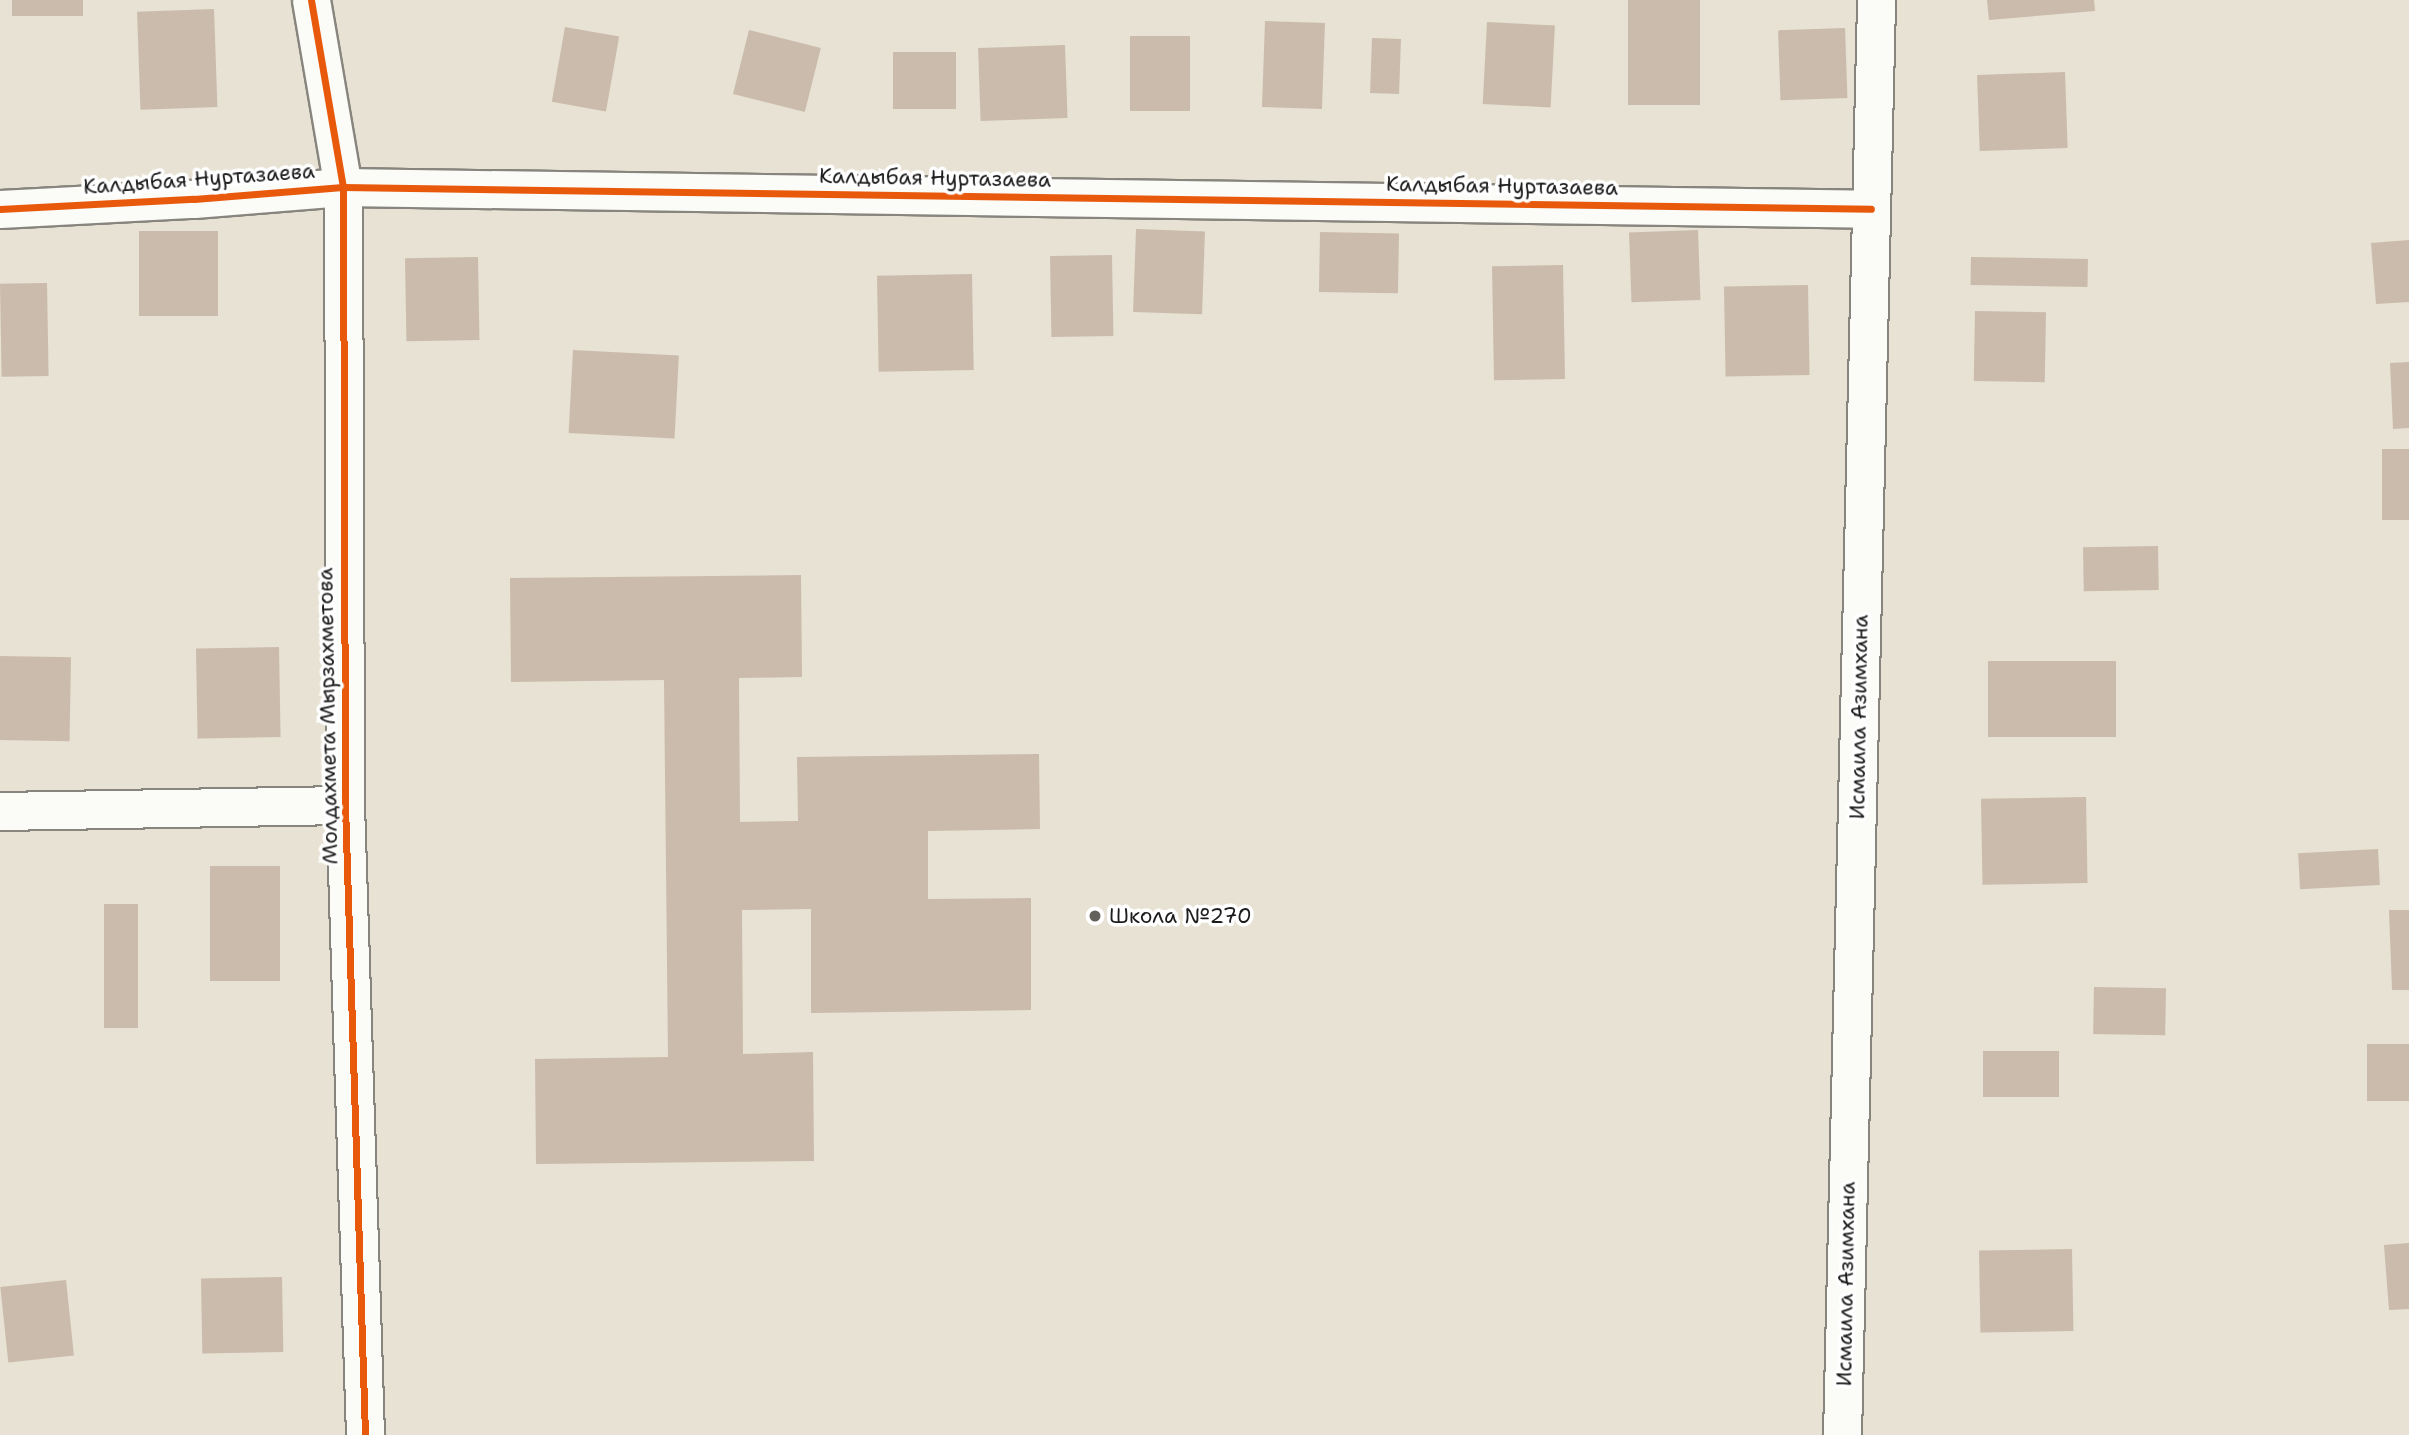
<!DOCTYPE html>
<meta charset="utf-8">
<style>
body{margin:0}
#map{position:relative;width:2409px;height:1435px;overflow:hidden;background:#e7e2d3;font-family:"Shantell Sans",sans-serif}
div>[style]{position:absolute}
.building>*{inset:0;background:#cbbbac;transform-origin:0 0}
.roads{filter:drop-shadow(2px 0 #88857e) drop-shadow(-2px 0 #88857e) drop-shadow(0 2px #88857e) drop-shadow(0 -2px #88857e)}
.minor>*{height:37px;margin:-18.5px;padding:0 18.5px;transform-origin:18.5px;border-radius:18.5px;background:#fbfbf8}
.cycleway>*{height:7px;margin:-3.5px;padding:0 3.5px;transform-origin:3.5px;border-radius:3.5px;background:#e8590c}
.dots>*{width:19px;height:19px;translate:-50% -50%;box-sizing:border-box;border:4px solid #fff;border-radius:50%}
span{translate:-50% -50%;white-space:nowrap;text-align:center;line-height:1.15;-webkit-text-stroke:7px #fff;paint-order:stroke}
.street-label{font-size:21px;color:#1c1c1c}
.poi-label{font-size:21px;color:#1c1c1c}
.left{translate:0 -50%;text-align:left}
</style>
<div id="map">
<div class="building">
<i style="left:12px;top:0;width:71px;height:16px"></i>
<i style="left:1628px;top:0;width:72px;height:105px"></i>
<i style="clip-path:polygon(1987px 0,2094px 0,2095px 11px,1989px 20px)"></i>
<i style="left:214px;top:9px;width:98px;height:77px;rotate:88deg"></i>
<i style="left:1265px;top:21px;width:60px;height:86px;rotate:2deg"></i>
<i style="left:1487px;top:22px;width:68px;height:82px;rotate:3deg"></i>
<i style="left:565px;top:27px;width:55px;height:76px;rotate:10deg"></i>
<i style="left:1845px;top:28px;width:70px;height:67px;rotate:88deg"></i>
<i style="left:749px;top:30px;width:74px;height:66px;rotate:14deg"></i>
<i style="left:1190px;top:36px;width:75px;height:60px;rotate:90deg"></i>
<i style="left:1372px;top:38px;width:29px;height:55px;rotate:2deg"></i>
<i style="left:1065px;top:45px;width:73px;height:87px;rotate:88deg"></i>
<i style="left:893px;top:52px;width:63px;height:57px"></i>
<i style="left:2065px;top:72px;width:76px;height:88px;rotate:88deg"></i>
<i style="left:1136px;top:229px;width:69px;height:83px;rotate:2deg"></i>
<i style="left:1698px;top:230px;width:70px;height:69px;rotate:88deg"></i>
<i style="left:139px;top:231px;width:79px;height:85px"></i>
<i style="left:1320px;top:232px;width:79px;height:60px;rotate:1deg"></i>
<i style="clip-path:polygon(2409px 240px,2409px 302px,2376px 304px,2371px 243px)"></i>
<i style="left:1112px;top:255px;width:81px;height:62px;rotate:89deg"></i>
<i style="left:478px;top:257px;width:83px;height:73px;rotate:89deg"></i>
<i style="left:1971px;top:257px;width:117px;height:28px;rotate:1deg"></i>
<i style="left:1563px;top:265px;width:114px;height:71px;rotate:89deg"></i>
<i style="left:972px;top:274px;width:96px;height:95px;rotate:89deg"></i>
<i style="left:47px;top:283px;width:93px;height:47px;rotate:89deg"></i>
<i style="left:1808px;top:285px;width:90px;height:84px;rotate:89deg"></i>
<i style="left:1975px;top:311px;width:71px;height:70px;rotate:1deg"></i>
<i style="left:573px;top:350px;width:106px;height:83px;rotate:3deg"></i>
<i style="clip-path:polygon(2409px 362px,2409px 428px,2393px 429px,2390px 363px)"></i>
<i style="left:2409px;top:449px;width:71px;height:27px;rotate:90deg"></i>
<i style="left:2158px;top:546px;width:44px;height:75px;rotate:89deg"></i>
<i style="clip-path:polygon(801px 575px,802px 677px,739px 678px,740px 822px,798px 821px,797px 757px,1039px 754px,1040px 829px,928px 831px,928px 899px,1031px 898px,1031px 1010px,811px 1013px,811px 909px,742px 910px,743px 1054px,813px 1052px,814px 1161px,536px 1164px,535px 1059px,668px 1057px,664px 680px,511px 682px,510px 578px)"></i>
<i style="left:279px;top:647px;width:90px;height:83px;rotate:89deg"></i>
<i style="left:0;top:656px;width:71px;height:84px;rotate:1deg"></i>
<i style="left:2116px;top:661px;width:76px;height:128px;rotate:90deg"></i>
<i style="left:2086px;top:797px;width:86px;height:105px;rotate:89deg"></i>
<i style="left:2378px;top:849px;width:36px;height:80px;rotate:87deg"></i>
<i style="left:280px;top:866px;width:115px;height:70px;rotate:90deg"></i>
<i style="left:138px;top:904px;width:124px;height:34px;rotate:90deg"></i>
<i style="clip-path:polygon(2389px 910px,2409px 910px,2409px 990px,2392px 990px)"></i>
<i style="left:2094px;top:987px;width:72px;height:47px;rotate:1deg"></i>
<i style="left:2409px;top:1044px;width:57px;height:42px;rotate:90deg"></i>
<i style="left:1983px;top:1051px;width:76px;height:46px"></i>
<i style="clip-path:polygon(2409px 1243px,2409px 1309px,2389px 1310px,2384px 1245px)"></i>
<i style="left:2072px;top:1249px;width:82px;height:93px;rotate:89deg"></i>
<i style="left:282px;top:1277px;width:75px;height:81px;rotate:89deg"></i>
<i style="left:66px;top:1280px;width:76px;height:66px;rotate:84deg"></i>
</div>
<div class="roads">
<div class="minor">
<i style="left:311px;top:0;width:190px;rotate:80.3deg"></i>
<i style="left:343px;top:187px;width:618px;rotate:89.81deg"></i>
<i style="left:345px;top:805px;width:630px;rotate:88.18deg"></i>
<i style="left:0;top:209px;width:194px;rotate:-3deg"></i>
<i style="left:194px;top:199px;width:149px;rotate:-4.6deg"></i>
<i style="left:343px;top:187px;width:1528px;rotate:0.82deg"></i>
<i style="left:0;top:811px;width:345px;rotate:-1deg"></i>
<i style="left:1842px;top:1435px;width:1435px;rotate:-88.64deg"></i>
</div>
</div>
<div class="cycleway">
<i style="left:311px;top:0;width:190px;rotate:80.3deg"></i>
<i style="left:343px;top:187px;width:618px;rotate:89.81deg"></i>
<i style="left:345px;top:805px;width:630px;rotate:88.18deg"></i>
<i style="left:0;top:209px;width:194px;rotate:-3deg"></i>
<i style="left:194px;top:199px;width:149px;rotate:-4.6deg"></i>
<i style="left:343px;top:187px;width:1528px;rotate:0.82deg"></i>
</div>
<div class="dots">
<i style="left:1095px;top:916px;background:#63615c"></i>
</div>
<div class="street-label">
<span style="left:935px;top:178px;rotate:1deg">Калдыбая Нуртазаева</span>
<span style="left:199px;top:179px;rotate:-4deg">Калдыбая Нуртазаева</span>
<span style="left:1502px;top:186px;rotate:1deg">Калдыбая Нуртазаева</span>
<span style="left:328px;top:716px;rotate:-91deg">Молдахмета Мырзахметова</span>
<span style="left:1859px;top:717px;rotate:-89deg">Исмаила Азимхана</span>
<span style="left:1846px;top:1284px;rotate:-89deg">Исмаила Азимхана</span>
</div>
<div class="poi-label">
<span class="left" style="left:1109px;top:916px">Школа №270</span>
</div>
</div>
